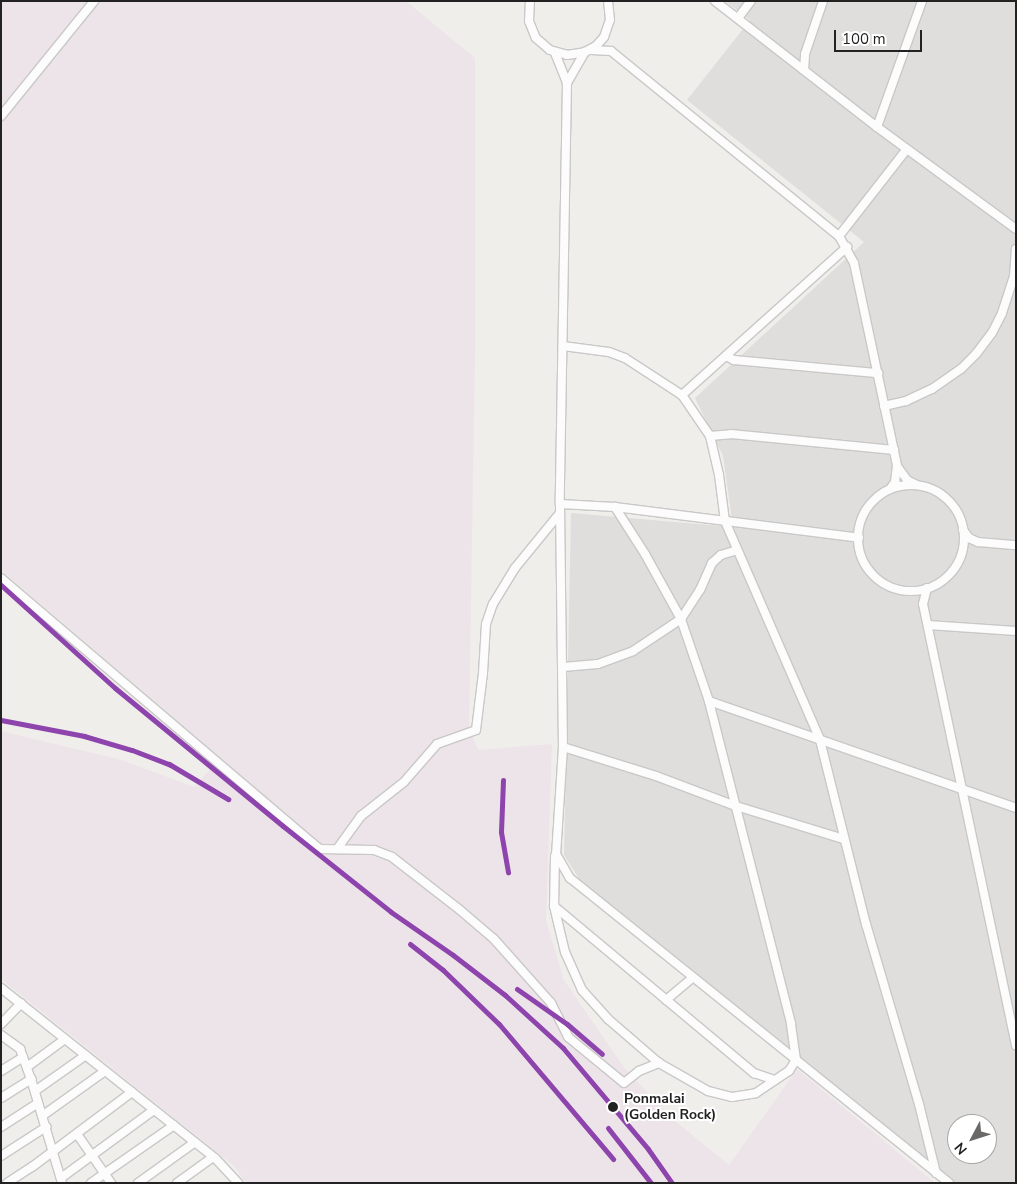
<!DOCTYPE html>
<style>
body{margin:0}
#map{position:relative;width:1017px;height:1184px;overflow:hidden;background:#f0eeeb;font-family:"Nunito Sans",sans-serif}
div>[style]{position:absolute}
.residential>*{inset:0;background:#dfdedc}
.industrial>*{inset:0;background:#ede4e9}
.roads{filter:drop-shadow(1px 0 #c9c8c7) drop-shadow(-1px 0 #c9c8c7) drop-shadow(0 1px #c9c8c7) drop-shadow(0 -1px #c9c8c7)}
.minor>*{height:8px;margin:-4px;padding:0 4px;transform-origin:4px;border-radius:4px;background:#fdfcfc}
.minor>.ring{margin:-4px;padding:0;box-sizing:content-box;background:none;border:8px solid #fdfcfc;border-radius:50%}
.rail-1>*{height:5px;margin:-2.5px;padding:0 2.5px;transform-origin:2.5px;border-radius:2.5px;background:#8e44ad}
.dots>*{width:14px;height:14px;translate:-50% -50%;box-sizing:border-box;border:2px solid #fff;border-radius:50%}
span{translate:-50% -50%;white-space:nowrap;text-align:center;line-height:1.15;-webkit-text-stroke:4px #fff;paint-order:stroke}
.stop-label{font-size:14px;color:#222;font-weight:700}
.left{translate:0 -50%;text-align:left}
.frame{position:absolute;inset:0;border:2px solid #222;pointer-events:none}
.north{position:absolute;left:947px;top:1114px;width:50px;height:50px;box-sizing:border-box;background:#fff;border:1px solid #a7a7a7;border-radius:50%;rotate:230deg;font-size:14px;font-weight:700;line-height:20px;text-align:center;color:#222}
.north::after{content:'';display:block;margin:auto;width:18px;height:22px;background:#6a6968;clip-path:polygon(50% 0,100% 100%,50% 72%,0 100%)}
.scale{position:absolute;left:834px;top:30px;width:88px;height:22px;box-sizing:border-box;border:2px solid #222;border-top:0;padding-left:6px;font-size:15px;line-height:18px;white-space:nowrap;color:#222;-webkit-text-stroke:4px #fff;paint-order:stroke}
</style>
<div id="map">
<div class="residential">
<i style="clip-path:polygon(evenodd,725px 1px,1016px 1px,1016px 1183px,955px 1183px,580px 880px,564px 855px,571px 513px,733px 527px,723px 456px,695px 398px,864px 242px,687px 100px,750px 20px,725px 1px,957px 1124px,987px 1124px,987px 1154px,957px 1154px,957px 1124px)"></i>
</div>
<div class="industrial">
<i style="clip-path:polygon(1px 1px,406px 1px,475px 58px,475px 354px,469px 726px,478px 750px,552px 744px,546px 920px,564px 980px,623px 1066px,669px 1116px,729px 1165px,797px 1069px,935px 1183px,246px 1183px,234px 1166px,1px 979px,1px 731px,122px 760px,194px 787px,215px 764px,317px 849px,322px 845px,1px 570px)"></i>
</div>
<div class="roads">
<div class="minor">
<i style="left:530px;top:1px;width:20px;rotate:93deg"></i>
<i style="left:529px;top:21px;width:18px;rotate:68deg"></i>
<i style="left:536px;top:38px;width:18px;rotate:41deg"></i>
<i style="left:550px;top:50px;width:18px;rotate:16deg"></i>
<i style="left:567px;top:55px;width:18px;rotate:-9deg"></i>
<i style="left:585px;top:52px;width:13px;rotate:-29deg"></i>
<i style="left:596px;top:46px;width:12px;rotate:-48deg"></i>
<i style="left:604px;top:37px;width:18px;rotate:-71deg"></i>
<i style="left:610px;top:20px;width:19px;rotate:-96deg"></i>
<i style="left:715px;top:1px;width:205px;rotate:37.9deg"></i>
<i style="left:877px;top:127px;width:172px;rotate:36.3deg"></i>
<i style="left:738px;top:18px;width:21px;rotate:-53deg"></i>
<i style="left:591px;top:50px;width:20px;rotate:3deg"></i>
<i style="left:611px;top:51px;width:294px;rotate:39.1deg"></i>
<i style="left:839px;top:236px;width:31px;rotate:61deg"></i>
<i style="left:854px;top:263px;width:208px;rotate:78deg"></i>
<i style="left:897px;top:466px;width:17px;rotate:54deg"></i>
<i style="left:907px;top:480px;width:11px;rotate:27deg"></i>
<i style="left:555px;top:53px;width:32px;rotate:68deg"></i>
<i style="left:567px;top:83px;width:421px;rotate:91deg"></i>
<i style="left:560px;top:504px;width:243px;rotate:89.3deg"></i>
<i style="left:563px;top:747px;width:107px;rotate:93.7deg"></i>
<i style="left:556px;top:854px;width:28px;rotate:60deg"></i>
<i style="left:570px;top:878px;width:486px;rotate:38.8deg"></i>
<i style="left:804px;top:70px;width:16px;rotate:-86deg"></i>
<i style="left:805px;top:54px;width:56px;rotate:-71.2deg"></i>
<i style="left:567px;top:83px;width:36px;rotate:-60deg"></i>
<i style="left:1px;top:116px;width:148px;rotate:-51deg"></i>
<i style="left:877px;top:127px;width:134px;rotate:-70.3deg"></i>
<i style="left:839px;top:236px;width:110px;rotate:-52deg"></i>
<i style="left:563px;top:346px;width:46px;rotate:7.4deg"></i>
<i style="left:609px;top:352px;width:17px;rotate:21deg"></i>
<i style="left:625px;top:358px;width:68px;rotate:33deg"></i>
<i style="left:682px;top:395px;width:50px;rotate:55.7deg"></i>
<i style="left:710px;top:436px;width:40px;rotate:77deg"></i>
<i style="left:719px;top:475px;width:46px;rotate:82.6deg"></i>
<i style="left:725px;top:521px;width:239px;rotate:66.5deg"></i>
<i style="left:820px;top:740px;width:190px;rotate:76deg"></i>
<i style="left:866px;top:924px;width:188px;rotate:73.6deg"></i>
<i style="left:919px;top:1104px;width:71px;rotate:76.2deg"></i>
<i style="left:726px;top:356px;width:9px;rotate:27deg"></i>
<i style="left:734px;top:360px;width:145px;rotate:5.2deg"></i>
<i style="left:682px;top:395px;width:222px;rotate:-41.9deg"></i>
<i style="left:884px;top:406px;width:23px;rotate:-13deg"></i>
<i style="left:906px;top:401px;width:29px;rotate:-25deg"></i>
<i style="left:932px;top:389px;width:35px;rotate:-35deg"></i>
<i style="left:961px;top:369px;width:21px;rotate:-45deg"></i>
<i style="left:976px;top:354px;width:26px;rotate:-53deg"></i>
<i style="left:992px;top:333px;width:22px;rotate:-63deg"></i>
<i style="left:1002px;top:313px;width:39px;rotate:-72deg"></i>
<i style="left:1014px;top:276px;width:27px;rotate:-86deg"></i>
<i style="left:710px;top:436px;width:21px;rotate:-5deg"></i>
<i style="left:731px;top:434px;width:164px;rotate:5.6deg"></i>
<i class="ring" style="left:858px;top:485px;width:98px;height:98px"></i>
<i style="left:890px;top:489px;width:9px;rotate:-54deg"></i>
<i style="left:895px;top:482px;width:16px;rotate:-83deg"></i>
<i style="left:560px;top:504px;width:55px;rotate:3.1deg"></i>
<i style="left:615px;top:507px;width:246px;rotate:7.2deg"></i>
<i style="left:963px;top:530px;width:10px;rotate:53deg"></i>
<i style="left:969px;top:538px;width:10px;rotate:24deg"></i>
<i style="left:978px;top:542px;width:38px;rotate:5deg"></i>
<i style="left:1px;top:578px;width:409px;rotate:40.4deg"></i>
<i style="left:312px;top:843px;width:10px;rotate:37deg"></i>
<i style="left:320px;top:849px;width:54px;rotate:1.1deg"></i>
<i style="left:374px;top:850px;width:19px;rotate:21deg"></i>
<i style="left:392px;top:857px;width:86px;rotate:37.9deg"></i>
<i style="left:460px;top:910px;width:45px;rotate:40.5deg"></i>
<i style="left:494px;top:939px;width:86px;rotate:48.3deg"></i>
<i style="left:551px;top:1003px;width:38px;rotate:63deg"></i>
<i style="left:568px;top:1037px;width:72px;rotate:39.4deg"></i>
<i style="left:624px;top:1083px;width:19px;rotate:-39deg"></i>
<i style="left:639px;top:1071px;width:22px;rotate:-22deg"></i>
<i style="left:659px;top:1063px;width:56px;rotate:29.7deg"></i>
<i style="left:708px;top:1091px;width:25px;rotate:14deg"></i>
<i style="left:732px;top:1097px;width:24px;rotate:-9deg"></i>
<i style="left:756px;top:1093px;width:40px;rotate:-34deg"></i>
<i style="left:789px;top:1071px;width:13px;rotate:-58deg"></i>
<i style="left:796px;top:1060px;width:37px;rotate:-98deg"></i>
<i style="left:791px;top:1023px;width:332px;rotate:-104.3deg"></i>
<i style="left:709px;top:701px;width:87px;rotate:-108.9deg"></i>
<i style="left:681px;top:619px;width:74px;rotate:-119deg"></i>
<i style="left:645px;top:554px;width:56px;rotate:-122.6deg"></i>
<i style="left:927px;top:588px;width:16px;rotate:104deg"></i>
<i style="left:923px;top:604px;width:451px;rotate:78.1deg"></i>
<i style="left:928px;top:625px;width:88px;rotate:3.9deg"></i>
<i style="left:563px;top:667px;width:35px;rotate:-5deg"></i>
<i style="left:598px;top:664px;width:37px;rotate:-20deg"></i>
<i style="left:633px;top:651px;width:58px;rotate:-33.7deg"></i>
<i style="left:681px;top:619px;width:35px;rotate:-57deg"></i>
<i style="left:700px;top:590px;width:30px;rotate:-66deg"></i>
<i style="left:712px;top:563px;width:12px;rotate:-42deg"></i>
<i style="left:721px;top:555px;width:17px;rotate:-17deg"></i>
<i style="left:709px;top:701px;width:325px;rotate:19.2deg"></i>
<i style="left:563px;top:747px;width:97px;rotate:17.3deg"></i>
<i style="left:656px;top:776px;width:85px;rotate:20.6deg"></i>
<i style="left:736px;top:806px;width:112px;rotate:17.1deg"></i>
<i style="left:337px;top:849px;width:41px;rotate:-54deg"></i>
<i style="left:361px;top:816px;width:55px;rotate:-38.3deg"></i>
<i style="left:404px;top:782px;width:50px;rotate:-49deg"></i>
<i style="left:437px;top:744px;width:41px;rotate:-19.7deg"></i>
<i style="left:476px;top:730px;width:57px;rotate:-83deg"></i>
<i style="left:483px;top:673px;width:49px;rotate:-86.5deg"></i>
<i style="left:486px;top:624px;width:21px;rotate:-71deg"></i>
<i style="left:493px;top:604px;width:42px;rotate:-58.6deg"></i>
<i style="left:515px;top:568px;width:71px;rotate:-50.7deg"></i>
<i style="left:555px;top:856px;width:50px;rotate:91.1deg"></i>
<i style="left:554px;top:906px;width:47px;rotate:76.6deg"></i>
<i style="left:565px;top:952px;width:42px;rotate:65.9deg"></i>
<i style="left:582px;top:990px;width:39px;rotate:48deg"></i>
<i style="left:608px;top:1019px;width:67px;rotate:40.8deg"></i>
<i style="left:554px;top:906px;width:261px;rotate:39.9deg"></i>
<i style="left:754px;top:1073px;width:21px;rotate:19deg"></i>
<i style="left:1px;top:988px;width:273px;rotate:38.5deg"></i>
<i style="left:215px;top:1158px;width:34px;rotate:47deg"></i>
<i style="left:666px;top:1000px;width:35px;rotate:-40deg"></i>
<i style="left:1px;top:1024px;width:29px;rotate:-46deg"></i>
<i style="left:1px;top:1035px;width:24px;rotate:36deg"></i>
<i style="left:20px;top:1049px;width:32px;rotate:70deg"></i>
<i style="left:31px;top:1079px;width:109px;rotate:73.4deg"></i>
<i style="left:27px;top:1067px;width:47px;rotate:-36.4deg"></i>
<i style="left:1px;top:1071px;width:26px;rotate:-32deg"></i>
<i style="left:35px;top:1091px;width:62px;rotate:-35.2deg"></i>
<i style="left:1px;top:1098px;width:36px;rotate:-32deg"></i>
<i style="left:42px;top:1116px;width:77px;rotate:-35.5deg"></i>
<i style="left:1px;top:1127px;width:44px;rotate:-33deg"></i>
<i style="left:77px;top:1134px;width:60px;rotate:55.2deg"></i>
<i style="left:1px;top:1156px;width:54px;rotate:-32.8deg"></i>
<i style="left:61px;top:1178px;width:115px;rotate:-36.2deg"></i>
<i style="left:7px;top:1183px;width:30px;rotate:-33deg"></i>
<i style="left:32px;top:1167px;width:125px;rotate:-36.9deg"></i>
<i style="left:91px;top:1183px;width:101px;rotate:-34.9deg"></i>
<i style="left:138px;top:1183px;width:70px;rotate:-35.7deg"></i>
<i style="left:177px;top:1183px;width:44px;rotate:-35.8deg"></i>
</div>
</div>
<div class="rail-1">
<i style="left:1px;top:585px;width:154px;rotate:42.1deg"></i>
<i style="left:115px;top:688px;width:217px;rotate:39.4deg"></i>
<i style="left:283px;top:826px;width:138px;rotate:38.5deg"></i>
<i style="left:391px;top:912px;width:75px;rotate:34.7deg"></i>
<i style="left:453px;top:955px;width:66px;rotate:37.6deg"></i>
<i style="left:505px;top:995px;width:79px;rotate:42.4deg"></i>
<i style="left:563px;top:1048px;width:132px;rotate:49.9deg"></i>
<i style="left:648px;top:1149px;width:42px;rotate:54.8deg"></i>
<i style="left:1px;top:720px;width:85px;rotate:10.9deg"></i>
<i style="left:84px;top:736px;width:50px;rotate:16.3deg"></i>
<i style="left:132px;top:750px;width:40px;rotate:21deg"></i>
<i style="left:169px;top:764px;width:69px;rotate:30.7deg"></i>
<i style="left:503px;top:780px;width:52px;rotate:92.2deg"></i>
<i style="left:501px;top:832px;width:41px;rotate:80.1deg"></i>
<i style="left:410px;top:944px;width:42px;rotate:38.2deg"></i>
<i style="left:443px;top:970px;width:78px;rotate:44deg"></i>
<i style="left:499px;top:1024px;width:177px;rotate:49.8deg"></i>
<i style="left:517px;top:989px;width:61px;rotate:35deg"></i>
<i style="left:567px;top:1024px;width:46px;rotate:40.6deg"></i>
<i style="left:608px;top:1128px;width:70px;rotate:52deg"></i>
</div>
<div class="dots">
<i style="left:613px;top:1107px;background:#222"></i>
</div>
<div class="stop-label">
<span class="left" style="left:624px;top:1107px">Ponmalai<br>(Golden Rock)</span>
</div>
<div class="frame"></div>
<div class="north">N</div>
<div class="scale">100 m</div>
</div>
